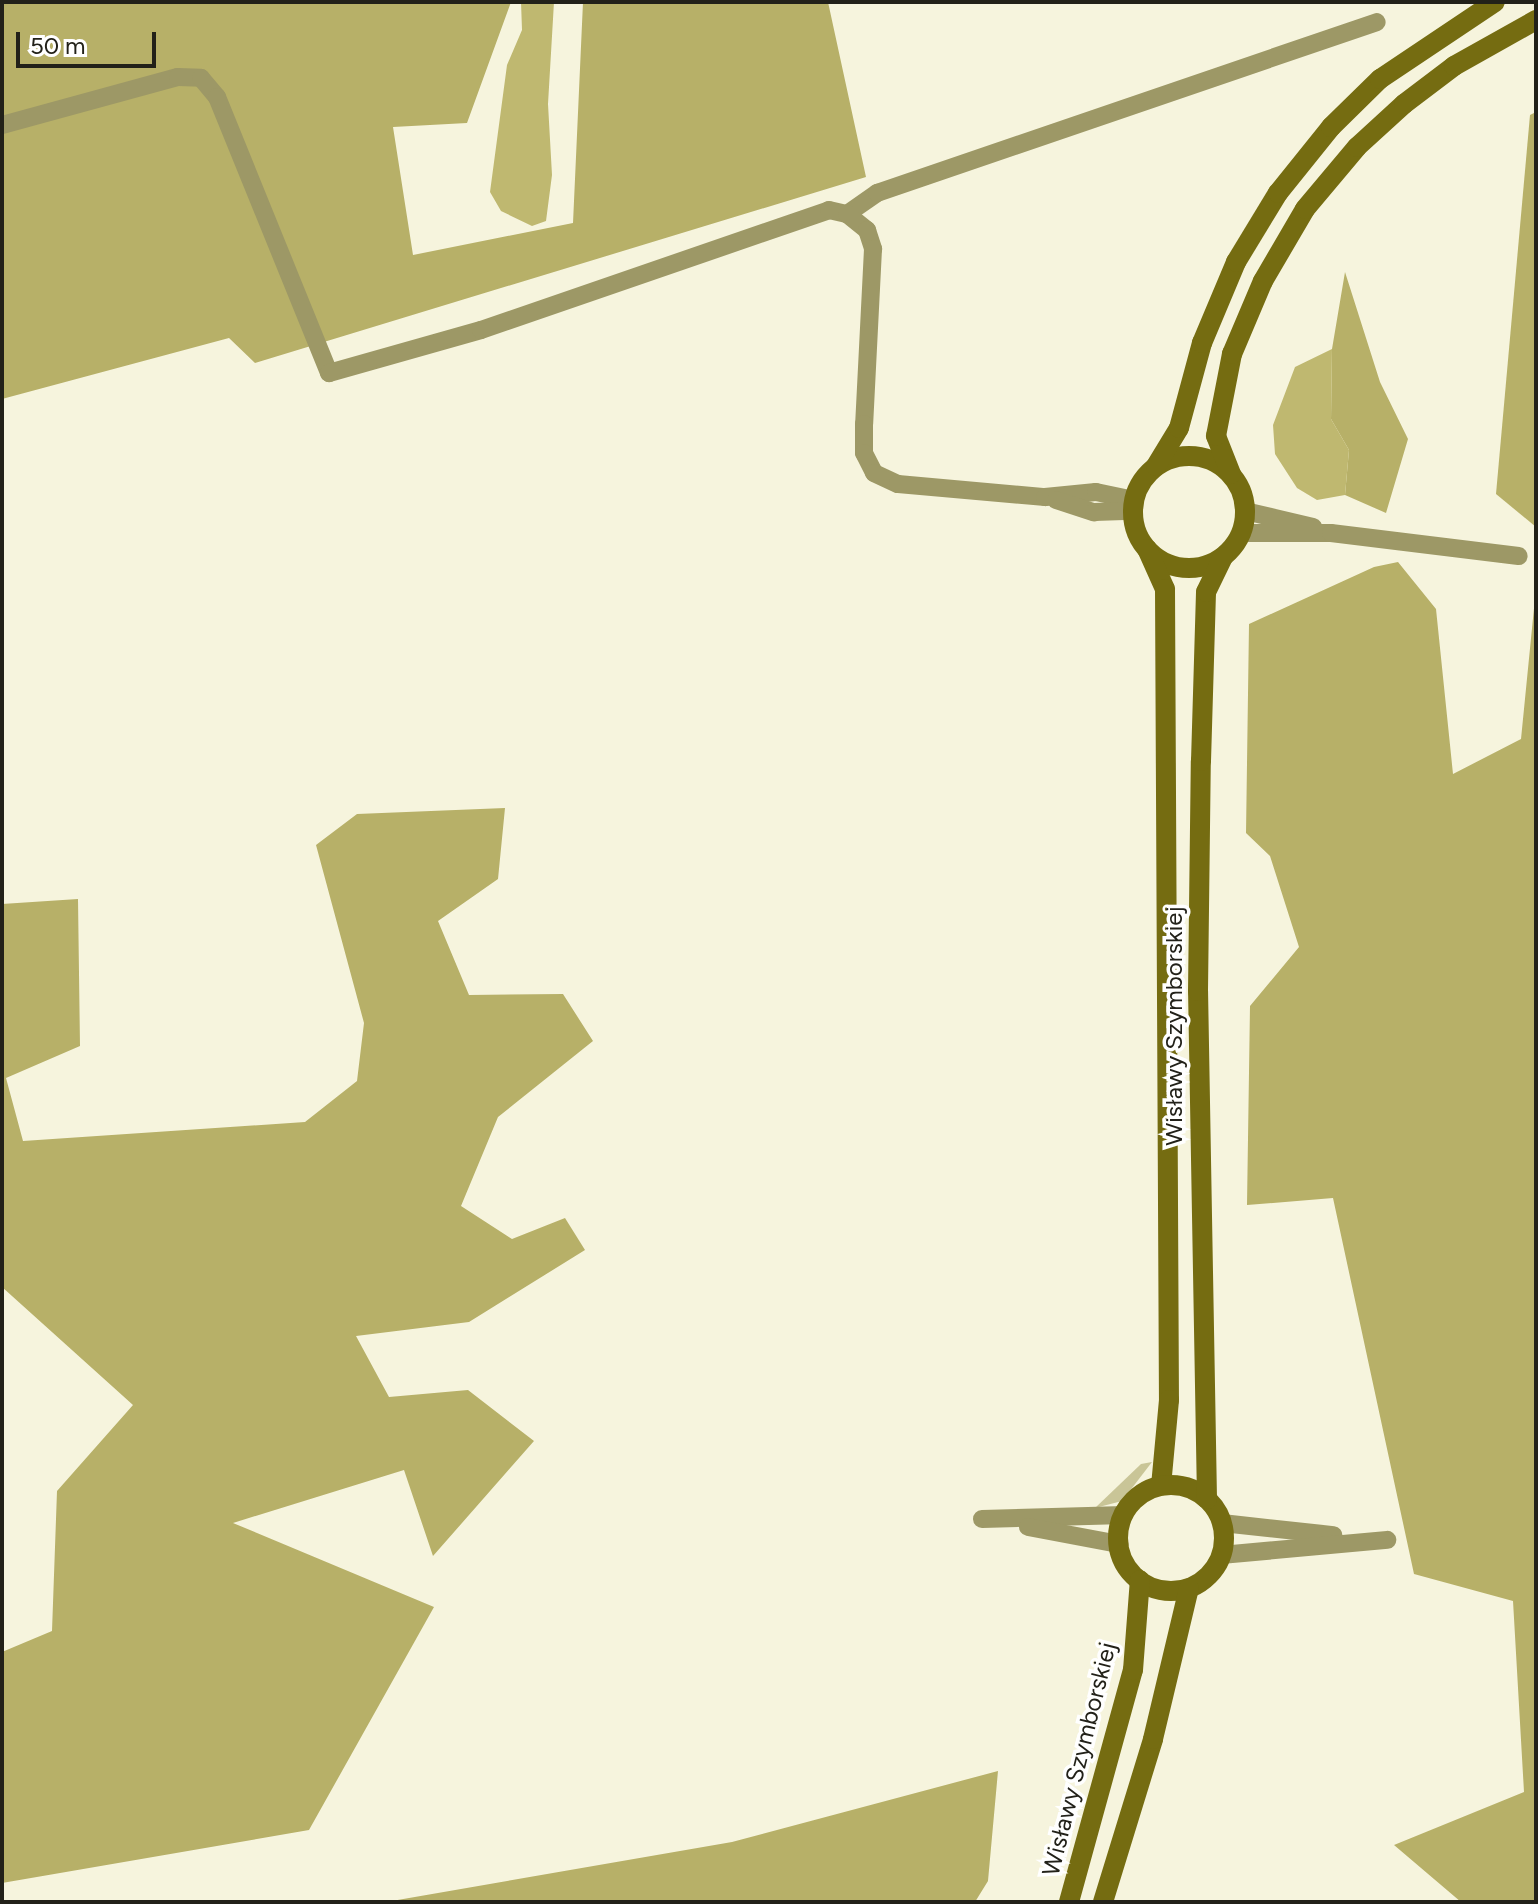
<!DOCTYPE html>
<meta charset="utf-8">
<style>
body{margin:0}
#map{position:relative;width:1538px;height:1904px;overflow:hidden;background:#f6f4dd;font-family:Figtree,sans-serif}
div>[style]{position:absolute}
.green>*{inset:0;background:#c9c597}
.forest>*{inset:0;background:#b7b068}
.water>*{inset:0;background:#bfb870}
.street>*{height:18px;margin:-9px;padding:0 9px;transform-origin:9px;border-radius:9px;background:#9d9866}
.secondary>*{height:20px;margin:-10px;padding:0 10px;transform-origin:10px;border-radius:10px;background:#756c11}
.secondary>.ring{margin:-10px;padding:0;box-sizing:content-box;background:none;border:20px solid #756c11;border-radius:50%}
span{translate:-50% -50%;white-space:nowrap;text-align:center;line-height:1.15;-webkit-text-stroke:7px #fff;paint-order:stroke}
.street-label{font-size:24px;color:#222119}
.frame{position:absolute;inset:0;border:4px solid #222119;pointer-events:none}
.scale{position:absolute;left:16px;top:32px;width:140px;height:36px;box-sizing:border-box;border:4px solid #222119;border-top:0;padding-left:10px;font-size:24px;line-height:28px;white-space:nowrap;color:#222119;-webkit-text-stroke:6px #fff;paint-order:stroke}
</style>
<div id="map">
<div class="green">
<i style="clip-path:polygon(1152px 1462px,1122px 1501px,1095px 1508px,1141px 1464px)"></i>
</div>
<div class="forest">
<i style="clip-path:polygon(2px 2px,511px 2px,467px 123px,393px 127px,413px 255px,573px 223px,583px 2px,828px 2px,866px 177px,255px 363px,229px 338px,2px 399px)"></i>
<i style="clip-path:polygon(1536px 112px,1536px 527px,1496px 494px,1530px 115px)"></i>
<i style="clip-path:polygon(1345px 272px,1380px 382px,1408px 439px,1386px 513px,1345px 495px,1349px 450px,1331px 419px,1332px 349px)"></i>
<i style="clip-path:polygon(1398px 562px,1436px 609px,1453px 774px,1521px 739px,1536px 588px,1536px 1902px,1461px 1902px,1394px 1845px,1524px 1792px,1513px 1601px,1414px 1574px,1333px 1198px,1247px 1205px,1250px 1006px,1299px 947px,1270px 856px,1246px 833px,1249px 624px,1374px 567px)"></i>
<i style="clip-path:polygon(505px 808px,498px 879px,438px 921px,469px 995px,563px 994px,593px 1041px,498px 1117px,461px 1206px,512px 1239px,565px 1218px,585px 1250px,469px 1322px,356px 1336px,389px 1397px,468px 1390px,534px 1441px,433px 1556px,404px 1470px,233px 1523px,434px 1607px,309px 1830px,2px 1883px,2px 1652px,52px 1631px,57px 1491px,133px 1405px,2px 1287px,2px 904px,78px 899px,80px 1046px,6px 1078px,23px 1141px,305px 1122px,357px 1081px,364px 1023px,316px 845px,357px 814px)"></i>
<i style="clip-path:polygon(998px 1771px,988px 1881px,975px 1902px,386px 1902px,732px 1842px)"></i>
</div>
<div class="water">
<i style="clip-path:polygon(521px 2px,554px 2px,548px 104px,552px 175px,546px 221px,532px 226px,501px 211px,490px 192px,507px 65px,522px 30px)"></i>
<i style="clip-path:polygon(1332px 349px,1331px 419px,1349px 450px,1345px 495px,1317px 500px,1297px 488px,1275px 454px,1273px 425px,1295px 367px)"></i>
</div>
<div class="street">
<i style="left:2px;top:125px;width:182px;rotate:-15.3deg"></i>
<i style="left:178px;top:77px;width:23px;rotate:2deg"></i>
<i style="left:201px;top:78px;width:25px;rotate:50deg"></i>
<i style="left:217px;top:97px;width:298px;rotate:67.9deg"></i>
<i style="left:329px;top:373px;width:158px;rotate:-15.8deg"></i>
<i style="left:481px;top:330px;width:368px;rotate:-19deg"></i>
<i style="left:829px;top:210px;width:18px;rotate:13deg"></i>
<i style="left:847px;top:214px;width:37px;rotate:-35deg"></i>
<i style="left:877px;top:193px;width:528px;rotate:-18.88deg"></i>
<i style="left:847px;top:214px;width:26px;rotate:39deg"></i>
<i style="left:867px;top:230px;width:20px;rotate:72deg"></i>
<i style="left:873px;top:249px;width:175px;rotate:92.9deg"></i>
<i style="left:864px;top:424px;width:29px;rotate:90deg"></i>
<i style="left:864px;top:453px;width:22px;rotate:63deg"></i>
<i style="left:874px;top:473px;width:26px;rotate:25deg"></i>
<i style="left:898px;top:484px;width:148px;rotate:5.1deg"></i>
<i style="left:1045px;top:497px;width:51px;rotate:-5.6deg"></i>
<i style="left:1096px;top:492px;width:39px;rotate:12deg"></i>
<i style="left:1056px;top:500px;width:40px;rotate:18deg"></i>
<i style="left:1094px;top:512px;width:38px;rotate:-2deg"></i>
<i style="left:1245px;top:511px;width:70px;rotate:13.2deg"></i>
<i style="left:1241px;top:533px;width:90px"></i>
<i style="left:1331px;top:533px;width:189px;rotate:7deg"></i>
<i style="left:982px;top:1519px;width:142px;rotate:-1.6deg"></i>
<i style="left:1222px;top:1523px;width:112px;rotate:6.2deg"></i>
<i style="left:1028px;top:1527px;width:93px;rotate:10.6deg"></i>
<i style="left:1221px;top:1555px;width:167px;rotate:-5.2deg"></i>
</div>
<div class="secondary">
<i class="ring" style="left:1133px;top:456px;width:92px;height:92px"></i>
<i style="left:1156px;top:466px;width:44px;rotate:-58.8deg"></i>
<i style="left:1179px;top:428px;width:88px;rotate:-74.9deg"></i>
<i style="left:1202px;top:343px;width:88px;rotate:-67.2deg"></i>
<i style="left:1236px;top:262px;width:81px;rotate:-58.7deg"></i>
<i style="left:1278px;top:193px;width:85px;rotate:-51.2deg"></i>
<i style="left:1331px;top:127px;width:69px;rotate:-44.4deg"></i>
<i style="left:1380px;top:79px;width:138px;rotate:-33.8deg"></i>
<i style="left:1231px;top:474px;width:41px;rotate:-111.5deg"></i>
<i style="left:1216px;top:436px;width:84px;rotate:-79deg"></i>
<i style="left:1232px;top:354px;width:79px;rotate:-67deg"></i>
<i style="left:1263px;top:281px;width:83px;rotate:-59.7deg"></i>
<i style="left:1305px;top:209px;width:81px;rotate:-50deg"></i>
<i style="left:1357px;top:147px;width:64px;rotate:-42.5deg"></i>
<i style="left:1404px;top:104px;width:63px;rotate:-37.2deg"></i>
<i style="left:1454px;top:66px;width:94px;rotate:-29.3deg"></i>
<i style="left:1147px;top:549px;width:44px;rotate:65.8deg"></i>
<i style="left:1165px;top:589px;width:811px;rotate:89.72deg"></i>
<i style="left:1169px;top:1400px;width:86px;rotate:95.3deg"></i>
<i class="ring" style="left:1118px;top:1485px;width:86px;height:86px"></i>
<i style="left:1207px;top:1499px;width:508px;rotate:-91.01deg"></i>
<i style="left:1198px;top:991px;width:230px;rotate:-89.3deg"></i>
<i style="left:1201px;top:761px;width:169px;rotate:-88.3deg"></i>
<i style="left:1206px;top:592px;width:39px;rotate:-64deg"></i>
<i style="left:1069px;top:1902px;width:241px;rotate:-74.6deg"></i>
<i style="left:1133px;top:1670px;width:90px;rotate:-85.6deg"></i>
<i style="left:1103px;top:1902px;width:170px;rotate:-72.9deg"></i>
<i style="left:1153px;top:1739px;width:155px;rotate:-76.6deg"></i>
</div>
<div class="street-label">
<span style="left:1174px;top:1026px;rotate:-90deg">Wisławy Szymborskiej</span>
<span style="left:1079px;top:1759px;rotate:-76deg">Wisławy Szymborskiej</span>
</div>
<div class="frame"></div>
<div class="scale">50 m</div>
</div>
